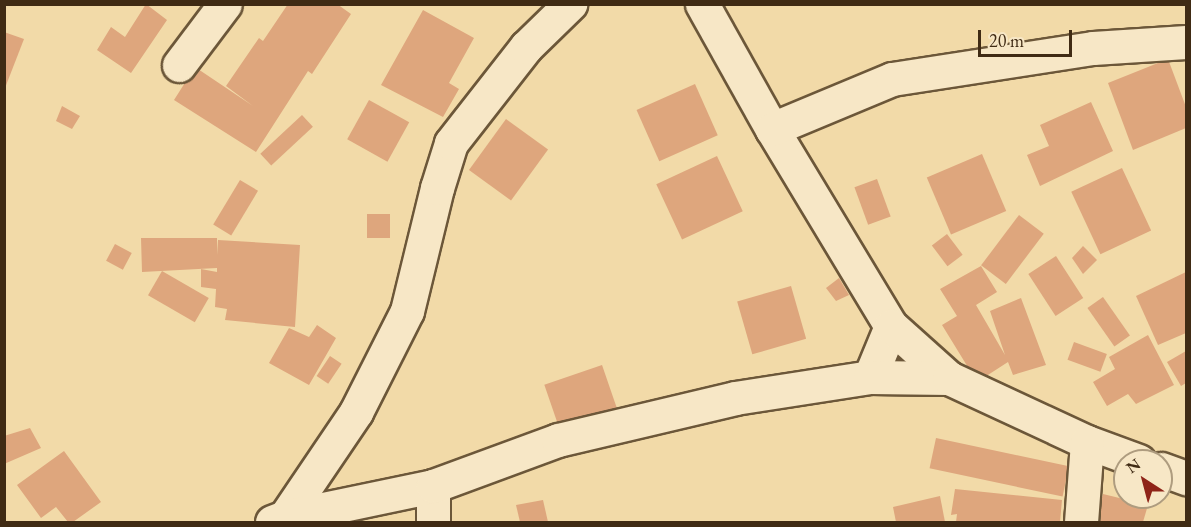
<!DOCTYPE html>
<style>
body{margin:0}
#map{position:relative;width:1191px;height:527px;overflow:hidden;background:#f2daa8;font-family:"EB Garamond",serif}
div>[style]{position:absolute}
.building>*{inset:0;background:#dea67d;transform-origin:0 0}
.roads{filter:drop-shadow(2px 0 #6c5739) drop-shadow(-2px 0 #6c5739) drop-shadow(0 2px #6c5739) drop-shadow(0 -2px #6c5739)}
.minor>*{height:33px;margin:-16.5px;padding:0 16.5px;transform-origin:16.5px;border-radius:16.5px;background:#f7e7c6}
span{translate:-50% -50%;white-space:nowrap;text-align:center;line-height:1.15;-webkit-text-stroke:4.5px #f7e7c6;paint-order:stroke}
.frame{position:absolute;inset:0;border:6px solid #402b14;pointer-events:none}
.north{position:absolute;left:1113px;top:449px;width:60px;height:60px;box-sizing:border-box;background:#f7e7c6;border:2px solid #ae9c7f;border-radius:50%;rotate:324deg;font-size:16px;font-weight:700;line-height:24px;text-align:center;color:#402b14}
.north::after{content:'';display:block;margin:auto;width:21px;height:27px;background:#8f2418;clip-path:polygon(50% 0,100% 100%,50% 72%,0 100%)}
.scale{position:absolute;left:978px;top:30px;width:94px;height:27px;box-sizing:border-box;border:3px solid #402b14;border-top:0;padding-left:8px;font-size:18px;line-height:21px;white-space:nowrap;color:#402b14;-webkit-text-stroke:4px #f7e7c6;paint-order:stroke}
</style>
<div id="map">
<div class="building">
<i style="clip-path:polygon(146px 4px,167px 20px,131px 73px,97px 50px,111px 27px,125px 37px)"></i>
<i style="clip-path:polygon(288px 4px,337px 4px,351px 14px,312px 74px,308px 71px,256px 152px,174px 100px,195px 67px,253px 106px,226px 86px,259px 38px,263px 41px)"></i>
<i style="clip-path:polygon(423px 10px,474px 38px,449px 83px,459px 89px,443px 117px,381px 85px)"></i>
<i style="clip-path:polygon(4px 32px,24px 39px,5px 88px,4px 88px)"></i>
<i style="clip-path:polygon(1168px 59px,1186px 107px,1186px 128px,1133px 150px,1108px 83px)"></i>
<i style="left:695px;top:84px;width:56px;height:64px;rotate:66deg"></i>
<i style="left:369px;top:100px;width:46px;height:45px;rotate:29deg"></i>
<i style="clip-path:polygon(1091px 102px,1113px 151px,1040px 186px,1027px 155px,1049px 146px,1040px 125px)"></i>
<i style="clip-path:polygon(62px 106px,80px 116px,72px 129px,56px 121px)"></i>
<i style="left:302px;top:115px;width:16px;height:57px;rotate:47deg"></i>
<i style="left:506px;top:119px;width:52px;height:63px;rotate:36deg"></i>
<i style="left:982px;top:154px;width:62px;height:60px;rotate:67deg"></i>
<i style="left:717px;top:156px;width:61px;height:67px;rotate:65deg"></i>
<i style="left:1122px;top:168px;width:69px;height:56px;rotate:65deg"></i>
<i style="left:877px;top:179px;width:40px;height:24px;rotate:70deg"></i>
<i style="left:240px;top:180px;width:21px;height:52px;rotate:31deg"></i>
<i style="left:367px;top:214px;width:23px;height:24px"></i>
<i style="left:1019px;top:215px;width:31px;height:63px;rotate:37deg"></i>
<i style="left:947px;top:234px;width:26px;height:19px;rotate:53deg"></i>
<i style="clip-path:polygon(141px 238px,217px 238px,217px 255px,218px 240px,300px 245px,295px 327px,225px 320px,227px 309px,215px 307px,216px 289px,201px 287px,201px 269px,217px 272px,217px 268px,142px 272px)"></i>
<i style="left:115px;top:244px;width:19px;height:19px;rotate:28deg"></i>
<i style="clip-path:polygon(1083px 246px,1097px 260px,1083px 274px,1072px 258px)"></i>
<i style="left:1056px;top:256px;width:50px;height:33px;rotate:57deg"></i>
<i style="clip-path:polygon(981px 266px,997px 292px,976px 305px,1005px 355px,990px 311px,1021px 298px,1046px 365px,1013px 375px,1008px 362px,977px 382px,942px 325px,957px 316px,940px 289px)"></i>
<i style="left:162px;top:271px;width:54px;height:28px;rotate:30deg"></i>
<i style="clip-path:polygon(1186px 272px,1186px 333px,1158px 345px,1136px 296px)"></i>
<i style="clip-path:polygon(839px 278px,849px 295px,836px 301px,826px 288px)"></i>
<i style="left:791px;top:286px;width:55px;height:56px;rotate:74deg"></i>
<i style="left:1103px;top:297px;width:47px;height:19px;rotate:55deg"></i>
<i style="clip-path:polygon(317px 325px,336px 338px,309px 385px,269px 363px,289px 328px,309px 337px)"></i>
<i style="clip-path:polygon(1148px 335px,1174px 385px,1136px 404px,1128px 394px,1107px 406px,1093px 382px,1115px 369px,1109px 357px)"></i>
<i style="left:1074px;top:342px;width:35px;height:19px;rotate:20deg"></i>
<i style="clip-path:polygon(1186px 351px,1186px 383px,1181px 386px,1167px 362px)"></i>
<i style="left:330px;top:356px;width:14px;height:24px;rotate:34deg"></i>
<i style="left:602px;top:365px;width:49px;height:61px;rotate:71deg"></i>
<i style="clip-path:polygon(30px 428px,41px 448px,4px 464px,4px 436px)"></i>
<i style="left:936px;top:438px;width:136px;height:31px;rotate:12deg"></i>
<i style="clip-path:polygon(64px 451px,101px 502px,73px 522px,68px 522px,56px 507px,41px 518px,17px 485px)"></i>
<i style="clip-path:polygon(955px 489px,1062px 500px,1060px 522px,956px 522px,957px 514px,951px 515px)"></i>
<i style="clip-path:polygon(1103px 494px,1148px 505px,1143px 522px,1094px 522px)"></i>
<i style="clip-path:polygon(940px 496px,945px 522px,896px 522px,893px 507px)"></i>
<i style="clip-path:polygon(543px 500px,548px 522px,520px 522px,516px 505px)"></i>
</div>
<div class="roads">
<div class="minor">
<i style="left:702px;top:4px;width:143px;rotate:60.8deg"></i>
<i style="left:772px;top:129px;width:230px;rotate:58.9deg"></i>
<i style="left:891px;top:326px;width:55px;rotate:112.4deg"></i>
<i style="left:179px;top:65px;width:76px;rotate:-53deg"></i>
<i style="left:772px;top:129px;width:130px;rotate:-22.6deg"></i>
<i style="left:892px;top:79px;width:203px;rotate:-8.8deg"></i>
<i style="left:1093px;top:48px;width:93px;rotate:-3.7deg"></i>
<i style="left:891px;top:326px;width:78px;rotate:41.9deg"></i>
<i style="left:1161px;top:469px;width:27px;rotate:20deg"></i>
<i style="left:433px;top:486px;width:36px;rotate:90deg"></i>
<i style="left:285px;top:517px;width:127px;rotate:-55.9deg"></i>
<i style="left:356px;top:412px;width:113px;rotate:-63.2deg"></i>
<i style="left:407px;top:311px;width:127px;rotate:-76.3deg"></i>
<i style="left:437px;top:188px;width:47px;rotate:-72.7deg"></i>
<i style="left:451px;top:143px;width:122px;rotate:-52deg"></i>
<i style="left:526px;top:47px;width:62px;rotate:-44.3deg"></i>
<i style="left:272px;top:522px;width:14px;rotate:-21deg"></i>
<i style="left:285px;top:517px;width:151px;rotate:-11.8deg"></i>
<i style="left:433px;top:486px;width:133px;rotate:-20.2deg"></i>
<i style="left:558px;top:440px;width:182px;rotate:-13.3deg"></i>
<i style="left:735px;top:398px;width:137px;rotate:-8.8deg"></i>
<i style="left:870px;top:377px;width:79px;rotate:0.7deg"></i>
<i style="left:949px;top:378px;width:152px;rotate:24.9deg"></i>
<i style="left:1087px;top:442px;width:55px;rotate:20.1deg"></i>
<i style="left:1081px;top:522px;width:80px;rotate:-85.7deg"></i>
</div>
</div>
<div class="frame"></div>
<div class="north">N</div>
<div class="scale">20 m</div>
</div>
